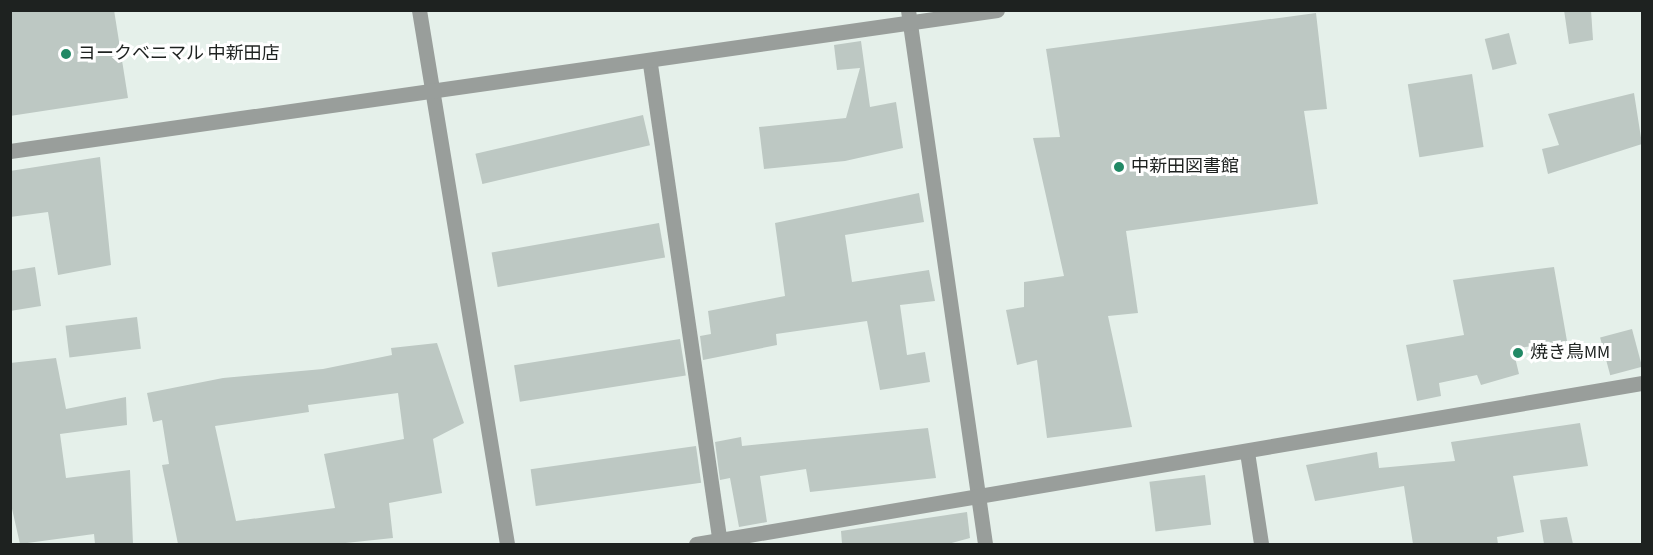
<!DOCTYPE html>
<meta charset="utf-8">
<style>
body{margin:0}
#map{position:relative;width:1653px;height:555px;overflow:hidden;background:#e5f0ea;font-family:"Source Sans 3","Noto Sans JP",sans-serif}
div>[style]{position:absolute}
.building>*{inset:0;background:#bdc8c3;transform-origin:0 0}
.minor>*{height:15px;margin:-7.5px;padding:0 7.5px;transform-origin:7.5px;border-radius:7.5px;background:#999e9b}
.dots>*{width:16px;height:16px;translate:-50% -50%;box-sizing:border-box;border:3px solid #fff;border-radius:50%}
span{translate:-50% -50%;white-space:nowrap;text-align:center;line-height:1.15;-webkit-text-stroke:6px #fff;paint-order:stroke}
.poi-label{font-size:18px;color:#1e2220}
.left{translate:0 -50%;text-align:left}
.frame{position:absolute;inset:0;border:12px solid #1e2220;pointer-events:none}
</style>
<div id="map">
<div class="building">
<i style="clip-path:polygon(10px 10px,114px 10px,128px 98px,10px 116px)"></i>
<i style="clip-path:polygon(1564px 10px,1591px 10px,1593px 40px,1569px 44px)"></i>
<i style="clip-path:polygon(1316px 13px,1327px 109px,1304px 111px,1318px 204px,1126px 231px,1138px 313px,1108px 316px,1132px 427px,1047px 438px,1037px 360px,1017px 365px,1006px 310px,1024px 307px,1024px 282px,1064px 276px,1033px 138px,1060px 137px,1046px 49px)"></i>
<i style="left:1509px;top:33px;width:32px;height:25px;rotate:76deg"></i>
<i style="clip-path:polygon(861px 41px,870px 107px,896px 102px,903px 148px,845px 161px,764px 169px,759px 127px,846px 118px,860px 68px,837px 70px,834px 45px)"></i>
<i style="left:1472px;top:74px;width:74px;height:65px;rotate:81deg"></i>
<i style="clip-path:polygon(1634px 93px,1642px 144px,1548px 174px,1542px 149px,1559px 145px,1548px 114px)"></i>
<i style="left:643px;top:115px;width:31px;height:172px;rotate:77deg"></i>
<i style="clip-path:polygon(100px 157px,111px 265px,58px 275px,48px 212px,10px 217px,10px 171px)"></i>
<i style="clip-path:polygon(919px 193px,924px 222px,845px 235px,852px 282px,929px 270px,935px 301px,900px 305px,907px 355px,925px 352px,930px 382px,880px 390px,867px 321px,776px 334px,777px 345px,703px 360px,700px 336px,711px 334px,708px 311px,785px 296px,775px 223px)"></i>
<i style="left:659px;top:223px;width:35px;height:170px;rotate:80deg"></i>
<i style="clip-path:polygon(35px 267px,41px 306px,10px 311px,10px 271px)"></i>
<i style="clip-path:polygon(1554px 267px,1567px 341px,1513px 349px,1519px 374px,1481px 385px,1477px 375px,1439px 383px,1441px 396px,1417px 401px,1406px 345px,1464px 335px,1453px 280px)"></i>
<i style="left:137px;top:317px;width:32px;height:72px;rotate:83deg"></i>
<i style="left:1632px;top:329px;width:39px;height:33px;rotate:75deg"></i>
<i style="left:680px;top:339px;width:37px;height:168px;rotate:81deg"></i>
<i style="clip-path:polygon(evenodd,437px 343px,464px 423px,433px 439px,442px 493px,389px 503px,393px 538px,336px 544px,178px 544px,162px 465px,169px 464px,162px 420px,153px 422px,147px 393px,223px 378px,323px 369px,392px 355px,391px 348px,437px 343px,398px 393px,404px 439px,324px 454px,335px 508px,236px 521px,215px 426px,309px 412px,308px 405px,398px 393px)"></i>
<i style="clip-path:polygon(56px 358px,66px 409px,126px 397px,127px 425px,60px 434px,66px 478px,130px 470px,133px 544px,95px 544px,94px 534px,20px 544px,10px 500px,10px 363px)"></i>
<i style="clip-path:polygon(1580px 423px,1588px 466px,1513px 476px,1524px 532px,1497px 537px,1498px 544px,1413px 544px,1404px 486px,1315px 501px,1306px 465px,1377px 452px,1379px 468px,1455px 461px,1451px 442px)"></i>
<i style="clip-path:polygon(928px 428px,936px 478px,810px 492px,806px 469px,760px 476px,767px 522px,739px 527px,730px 478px,720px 480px,715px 442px,741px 437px,742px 446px)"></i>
<i style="left:696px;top:446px;width:37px;height:167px;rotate:82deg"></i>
<i style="left:1205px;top:475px;width:50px;height:56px;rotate:83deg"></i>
<i style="clip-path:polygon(967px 512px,970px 538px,948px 544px,842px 544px,841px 531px)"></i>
<i style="clip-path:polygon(1567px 517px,1573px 544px,1544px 544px,1540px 520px)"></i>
</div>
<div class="minor">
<i style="left:419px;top:10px;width:541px;rotate:80.64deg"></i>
<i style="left:908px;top:10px;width:540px;rotate:81.79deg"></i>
<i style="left:650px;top:64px;width:485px;rotate:81.7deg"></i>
<i style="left:10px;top:151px;width:997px;rotate:-8.13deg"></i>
<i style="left:1247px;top:452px;width:93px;rotate:81.3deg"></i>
<i style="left:696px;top:544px;width:960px;rotate:-9.66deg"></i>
</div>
<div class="dots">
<i style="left:66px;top:54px;background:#218965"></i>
<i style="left:1119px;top:167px;background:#218965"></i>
<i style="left:1518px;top:353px;background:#218965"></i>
</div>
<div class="poi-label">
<span class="left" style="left:78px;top:54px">ヨークベニマル 中新田店</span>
<span class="left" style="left:1131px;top:167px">中新田図書館</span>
<span class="left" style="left:1530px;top:353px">焼き鳥MM</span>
</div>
<div class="frame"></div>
</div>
